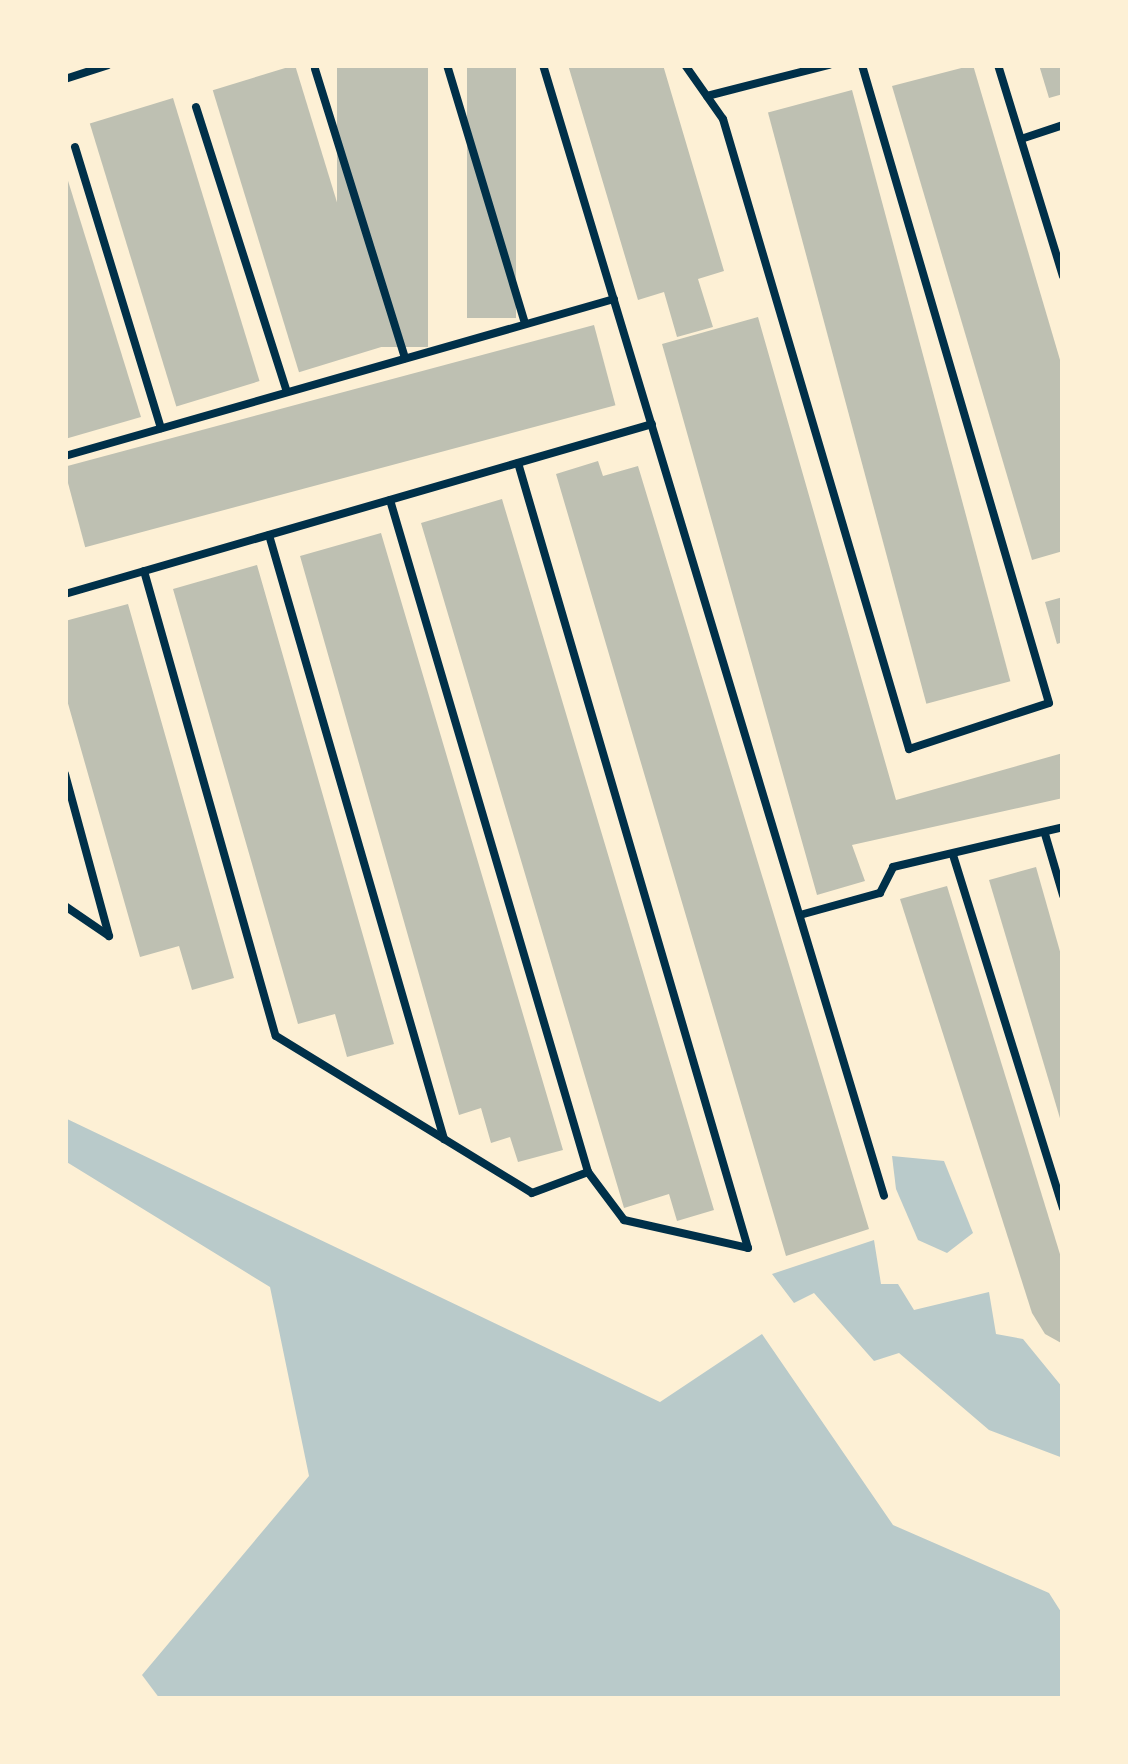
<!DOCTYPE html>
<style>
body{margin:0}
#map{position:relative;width:1128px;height:1764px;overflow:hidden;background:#fdf0d5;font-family:Overpass,sans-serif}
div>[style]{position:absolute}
.green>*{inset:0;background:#b9caca}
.building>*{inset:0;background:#bec0b2;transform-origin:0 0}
.service>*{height:8px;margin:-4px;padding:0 4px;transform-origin:4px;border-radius:4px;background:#003049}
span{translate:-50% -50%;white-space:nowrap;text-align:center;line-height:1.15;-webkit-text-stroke:9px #fdf0d5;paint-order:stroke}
.frame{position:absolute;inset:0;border:68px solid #fdf0d5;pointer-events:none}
</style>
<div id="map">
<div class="green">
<i style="clip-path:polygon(65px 1118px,660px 1402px,762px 1334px,893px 1525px,1049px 1593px,1063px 1615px,1063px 1699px,160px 1699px,142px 1675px,309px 1476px,270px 1287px,65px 1161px)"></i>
<i style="clip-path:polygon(892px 1156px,944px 1161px,973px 1233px,947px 1253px,918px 1240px,896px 1189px)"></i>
<i style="clip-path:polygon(874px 1240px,881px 1284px,898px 1284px,914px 1310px,989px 1292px,996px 1334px,1023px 1339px,1063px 1388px,1063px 1458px,989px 1430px,899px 1353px,874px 1361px,814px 1293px,794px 1303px,772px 1274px)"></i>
</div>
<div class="building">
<i style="left:295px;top:65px;width:295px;height:86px;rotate:73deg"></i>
<i style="left:337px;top:65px;width:91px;height:282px"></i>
<i style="left:467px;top:65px;width:49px;height:253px"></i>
<i style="clip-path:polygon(568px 65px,663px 65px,724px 271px,698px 279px,713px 327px,677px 337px,664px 292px,638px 300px)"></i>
<i style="clip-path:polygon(973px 65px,1063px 370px,1063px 551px,1032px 560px,892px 86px)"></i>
<i style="clip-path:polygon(1039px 65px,1063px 65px,1063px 94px,1049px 98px)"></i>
<i style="left:852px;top:90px;width:612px;height:87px;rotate:75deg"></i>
<i style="left:173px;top:98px;width:296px;height:87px;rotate:73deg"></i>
<i style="clip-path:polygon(65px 171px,141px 417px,65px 439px)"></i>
<i style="clip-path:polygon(758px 317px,896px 800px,1063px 753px,1063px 798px,852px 845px,865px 881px,817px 895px,662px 344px)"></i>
<i style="left:594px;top:325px;width:83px;height:549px;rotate:75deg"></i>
<i style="clip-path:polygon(598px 461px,603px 476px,638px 466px,869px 1229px,786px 1256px,556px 474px)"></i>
<i style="clip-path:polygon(502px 499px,714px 1210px,677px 1221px,669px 1194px,624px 1208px,421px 523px)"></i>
<i style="clip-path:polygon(381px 533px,563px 1150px,518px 1162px,510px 1137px,491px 1143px,481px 1108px,459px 1115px,300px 556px)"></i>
<i style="clip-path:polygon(257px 565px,394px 1044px,347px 1057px,335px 1014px,298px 1024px,173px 589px)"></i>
<i style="clip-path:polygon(1063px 597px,1063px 642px,1057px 644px,1045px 602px)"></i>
<i style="clip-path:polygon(128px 604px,234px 978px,192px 990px,179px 946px,140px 957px,65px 693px,65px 621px)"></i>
<i style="clip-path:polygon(1036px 867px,1063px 962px,1062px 1125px,989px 880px)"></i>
<i style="clip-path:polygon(947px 886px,1063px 1264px,1063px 1344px,1045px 1334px,1032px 1313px,900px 899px)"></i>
</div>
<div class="service">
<i style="left:447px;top:65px;width:270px;rotate:73.2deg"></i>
<i style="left:543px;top:65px;width:1181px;rotate:73.22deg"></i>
<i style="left:685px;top:65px;width:66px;rotate:54.9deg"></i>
<i style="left:723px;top:119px;width:657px;rotate:73.55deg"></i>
<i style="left:909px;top:749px;width:147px;rotate:-18.2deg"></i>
<i style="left:1049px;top:703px;width:665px;rotate:-106.34deg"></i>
<i style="left:998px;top:65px;width:221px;rotate:72.9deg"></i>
<i style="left:315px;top:69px;width:303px;rotate:72.7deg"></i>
<i style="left:65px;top:79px;width:45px;rotate:-18deg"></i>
<i style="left:707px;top:96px;width:126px;rotate:-14.3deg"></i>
<i style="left:196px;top:107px;width:299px;rotate:72.3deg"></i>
<i style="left:1021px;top:139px;width:44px;rotate:-18.4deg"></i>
<i style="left:75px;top:147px;width:294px;rotate:73deg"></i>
<i style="left:65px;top:456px;width:571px;rotate:-15.96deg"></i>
<i style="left:390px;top:500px;width:701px;rotate:73.58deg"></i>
<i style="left:269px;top:535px;width:629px;rotate:73.84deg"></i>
<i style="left:144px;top:571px;width:483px;rotate:74.2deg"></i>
<i style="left:276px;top:1036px;width:300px;rotate:31.5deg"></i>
<i style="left:532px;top:1193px;width:60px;rotate:-20.6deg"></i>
<i style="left:588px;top:1172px;width:60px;rotate:53.1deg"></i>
<i style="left:624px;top:1220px;width:127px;rotate:12.7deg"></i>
<i style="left:748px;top:1248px;width:818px;rotate:-106.33deg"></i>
<i style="left:65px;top:594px;width:611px;rotate:-16.15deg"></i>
<i style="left:65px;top:774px;width:168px;rotate:74.8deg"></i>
<i style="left:109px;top:936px;width:53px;rotate:-145.7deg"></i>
<i style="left:1045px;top:834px;width:64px;rotate:73.6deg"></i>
<i style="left:953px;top:855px;width:370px;rotate:72.7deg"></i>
<i style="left:800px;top:915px;width:83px;rotate:-15.4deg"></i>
<i style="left:880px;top:893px;width:29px;rotate:-63deg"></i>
<i style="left:893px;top:867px;width:175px;rotate:-13.2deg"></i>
</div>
<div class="frame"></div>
</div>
